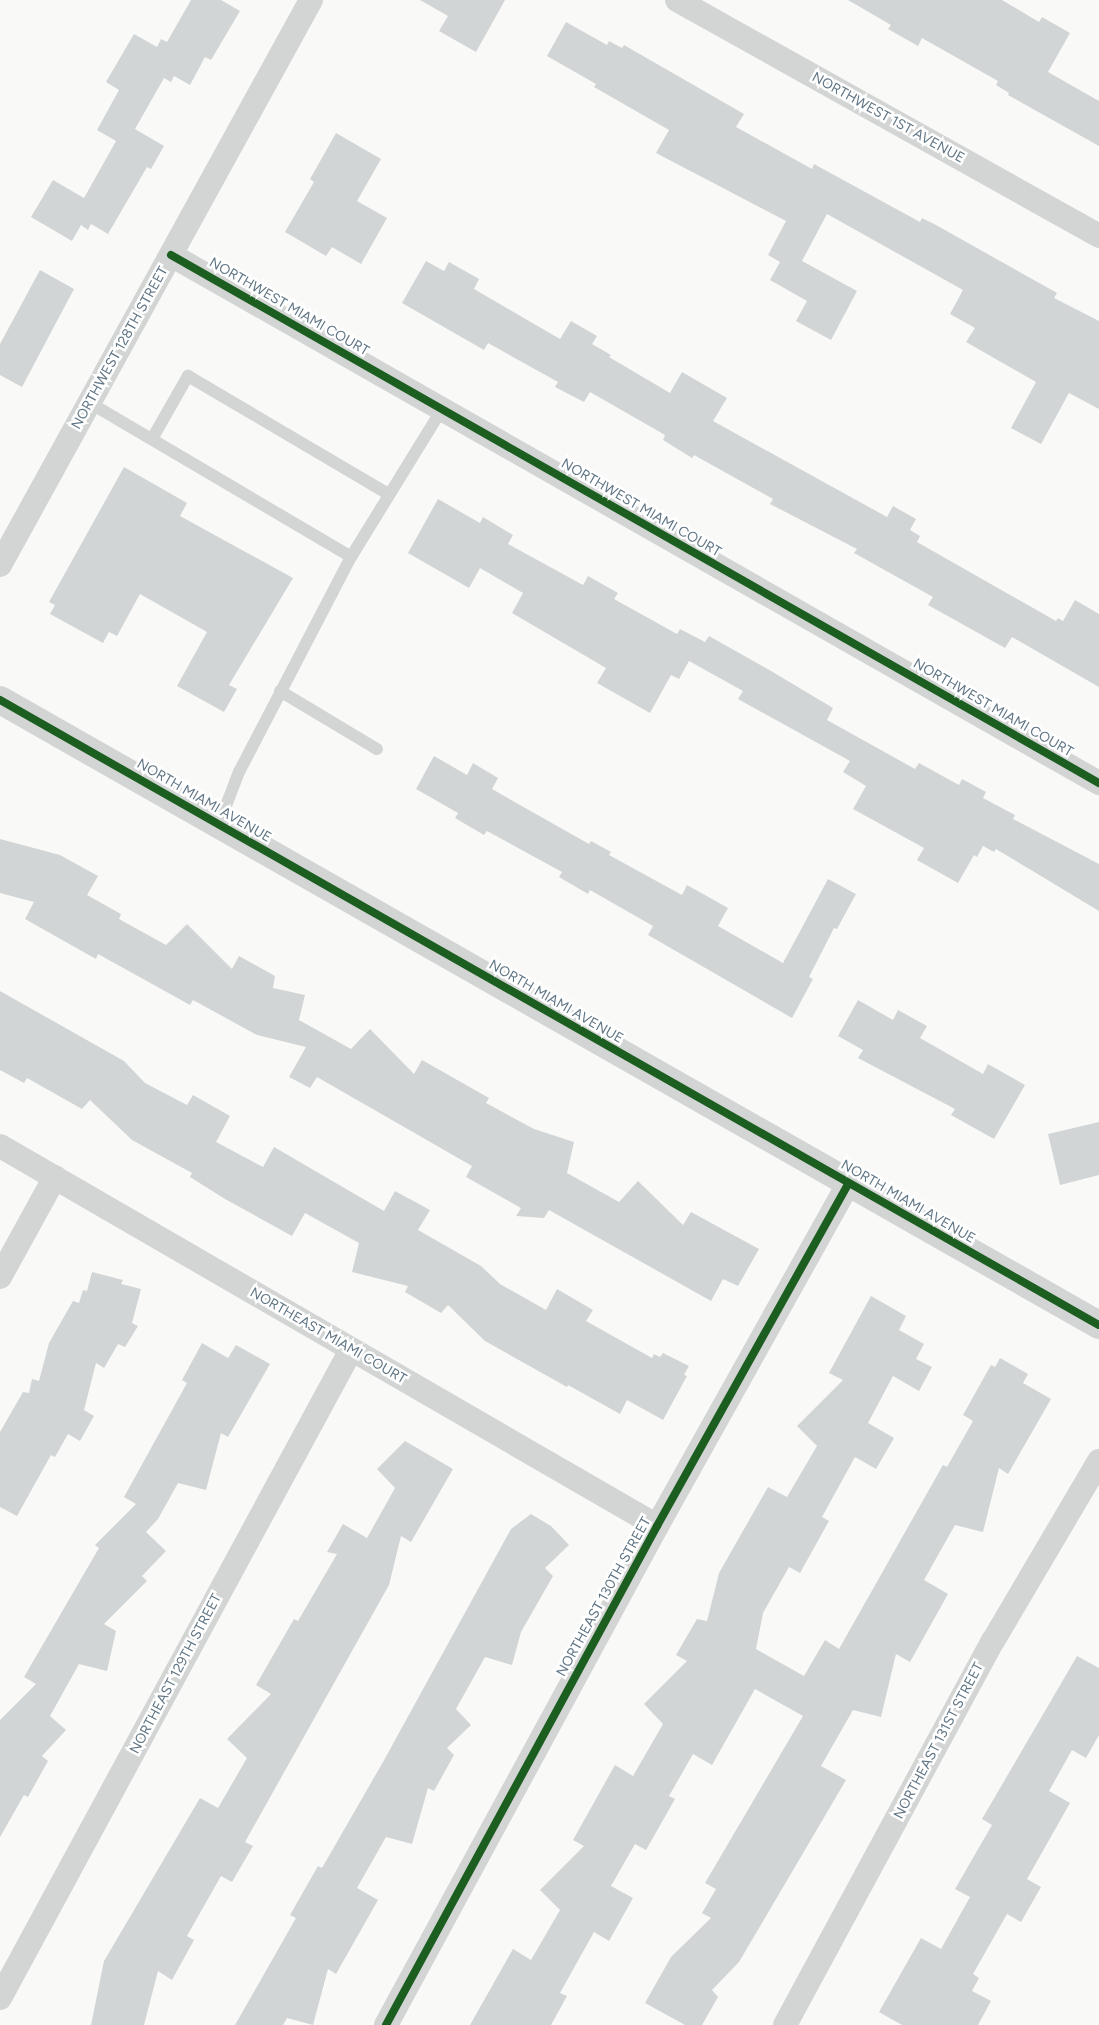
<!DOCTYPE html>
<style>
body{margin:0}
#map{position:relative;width:1099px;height:2025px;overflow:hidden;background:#f9f9f8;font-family:Figtree,sans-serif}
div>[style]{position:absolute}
.building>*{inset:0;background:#d2d5d5}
.service>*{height:12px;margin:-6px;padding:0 6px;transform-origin:6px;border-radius:6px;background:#d3d4d4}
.minor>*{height:24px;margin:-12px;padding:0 12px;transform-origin:12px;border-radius:12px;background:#d3d4d4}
.tertiary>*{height:28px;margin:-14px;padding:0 14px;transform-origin:14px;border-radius:14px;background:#d3d4d4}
.cycleway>*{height:8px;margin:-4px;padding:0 4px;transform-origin:4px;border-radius:4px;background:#1b5e20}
span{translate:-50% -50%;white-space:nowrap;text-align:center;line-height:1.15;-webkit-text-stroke:5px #fff;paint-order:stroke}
.street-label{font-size:14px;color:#617685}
</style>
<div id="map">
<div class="building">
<i style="clip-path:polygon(191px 0,221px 0,240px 11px,211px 60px,205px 57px,190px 85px,174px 76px,171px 82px,164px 78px,135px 129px,164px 146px,151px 169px,147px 167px,108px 234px,91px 224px,88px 230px,81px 225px,72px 241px,31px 217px,53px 180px,84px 198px,116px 141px,97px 130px,119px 90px,106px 82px,134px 34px,157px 47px,161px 39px,167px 42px)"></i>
<i style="clip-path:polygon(420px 0,505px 0,476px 52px,439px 31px,448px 16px)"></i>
<i style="clip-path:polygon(848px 0,1002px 0,1039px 22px,1042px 17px,1070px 33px,1048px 72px,1099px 101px,1099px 146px,1008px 95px,1009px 93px,996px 85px,998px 81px,922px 38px,918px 46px,888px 29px,891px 25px)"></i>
<i style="clip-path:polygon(566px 22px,607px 45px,609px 41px,622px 48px,624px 45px,744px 114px,736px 127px,812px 169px,814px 164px,920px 222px,922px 218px,936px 225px,1057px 293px,1054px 298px,1099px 321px,1099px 409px,1069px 393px,1041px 444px,1011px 428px,1036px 382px,966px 342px,975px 328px,950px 314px,963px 290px,827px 214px,802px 261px,857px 291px,831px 340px,796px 321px,807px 301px,770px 280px,780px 262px,768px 255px,786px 221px,656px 153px,669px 130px,594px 87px,596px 84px,547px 56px)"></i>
<i style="clip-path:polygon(336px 133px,381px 159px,357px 201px,387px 218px,361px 264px,332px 247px,326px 256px,285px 232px,314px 182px,310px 179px)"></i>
<i style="clip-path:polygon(426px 261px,444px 271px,449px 262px,479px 279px,474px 289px,560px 339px,571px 321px,597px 336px,592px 344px,611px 355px,609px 357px,670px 393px,682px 372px,727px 398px,713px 421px,887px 517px,893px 506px,916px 519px,910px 530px,920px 536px,917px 542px,1056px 621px,1058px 618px,1063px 621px,1075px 600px,1099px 614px,1099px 687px,1012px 637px,1005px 648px,928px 605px,933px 597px,854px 553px,857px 549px,770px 504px,773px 499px,694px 455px,692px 458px,663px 440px,665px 435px,590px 392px,584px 402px,555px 387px,558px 382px,488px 343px,484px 350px,402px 303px)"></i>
<i style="clip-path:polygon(40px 270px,74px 289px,22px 387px,0 375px,0 344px)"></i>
<i style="clip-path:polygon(124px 467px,187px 503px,180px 516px,293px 578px,229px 685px,237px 689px,224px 712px,177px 686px,207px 632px,140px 594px,117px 636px,109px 632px,103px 643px,50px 614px,55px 605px,49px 602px)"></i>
<i style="clip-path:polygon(438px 499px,480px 523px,483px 517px,513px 535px,508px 544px,583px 585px,588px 576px,618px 593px,614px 599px,677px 634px,680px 629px,705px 642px,709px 636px,766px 668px,833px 708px,827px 720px,915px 769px,919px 763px,959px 785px,962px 779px,986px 792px,983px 798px,1015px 815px,1013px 819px,1099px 864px,1099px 911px,996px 849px,994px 852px,983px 846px,977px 857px,974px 855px,958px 883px,917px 860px,924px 848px,853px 809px,866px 786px,843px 772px,850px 761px,738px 699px,743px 691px,689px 661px,679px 679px,671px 675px,650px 713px,597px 683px,606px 668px,512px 613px,523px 593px,480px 568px,469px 588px,408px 553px)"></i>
<i style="clip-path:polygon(434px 756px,467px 775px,473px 763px,498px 778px,492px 789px,506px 797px,589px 844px,591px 841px,611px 852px,609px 855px,682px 895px,687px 885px,728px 908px,718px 926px,783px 963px,828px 879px,856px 894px,837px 929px,834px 928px,809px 977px,813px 979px,792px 1018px,648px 935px,653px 926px,590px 890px,588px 894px,559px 877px,562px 872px,487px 831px,484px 835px,455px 818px,458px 813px,416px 789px)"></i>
<i style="clip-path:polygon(0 839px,60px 855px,98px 876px,87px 895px,121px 914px,119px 919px,166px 945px,187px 924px,232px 969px,239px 956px,275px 976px,273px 988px,305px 995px,299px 1020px,351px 1049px,370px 1029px,414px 1074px,422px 1060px,489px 1098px,486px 1103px,534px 1129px,574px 1142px,567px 1173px,619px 1202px,638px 1181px,683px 1225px,691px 1212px,759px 1249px,738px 1286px,723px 1279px,711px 1301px,549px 1210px,544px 1218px,516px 1216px,521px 1208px,466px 1177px,472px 1166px,317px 1077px,310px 1088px,289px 1077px,306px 1047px,257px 1035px,193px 1000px,190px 1005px,98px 954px,96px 959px,25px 919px,34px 902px,0 893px)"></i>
<i style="clip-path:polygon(0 991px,124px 1061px,145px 1083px,187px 1105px,193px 1095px,230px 1116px,216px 1142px,263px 1167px,274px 1147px,384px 1211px,395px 1191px,430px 1210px,418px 1230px,481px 1266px,500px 1284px,546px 1310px,557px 1289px,593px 1310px,586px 1321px,652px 1358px,654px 1354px,660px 1357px,663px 1353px,689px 1366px,684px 1375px,687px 1376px,663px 1420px,627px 1400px,620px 1414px,568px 1385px,567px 1387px,485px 1341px,448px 1305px,441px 1313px,405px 1292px,408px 1286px,352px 1272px,359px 1243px,305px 1213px,292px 1236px,225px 1199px,190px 1177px,192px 1173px,132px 1140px,90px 1100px,82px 1109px,27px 1078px,24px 1083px,0 1070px)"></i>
<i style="clip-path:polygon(858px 1000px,893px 1020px,898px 1010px,927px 1026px,920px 1038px,983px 1074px,988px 1064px,1025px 1085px,994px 1139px,951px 1115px,955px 1109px,858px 1058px,863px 1050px,838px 1036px)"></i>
<i style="clip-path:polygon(1099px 1122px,1099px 1175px,1060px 1185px,1048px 1134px)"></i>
<i style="clip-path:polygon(92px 1272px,123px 1280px,121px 1284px,141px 1289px,132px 1323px,138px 1326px,125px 1347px,118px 1344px,104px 1368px,96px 1363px,84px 1410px,94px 1416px,80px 1441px,68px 1434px,55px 1457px,51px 1455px,17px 1516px,0 1507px,0 1432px,23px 1392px,29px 1393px,32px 1379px,39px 1381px,49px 1343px,73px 1301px,79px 1303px,83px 1290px,87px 1291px)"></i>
<i style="clip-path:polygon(871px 1296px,906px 1316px,899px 1330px,924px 1344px,916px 1359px,932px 1367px,919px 1391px,893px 1376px,868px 1423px,894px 1438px,876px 1469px,855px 1457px,822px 1517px,829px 1521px,800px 1573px,789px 1567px,763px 1613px,756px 1649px,804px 1676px,825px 1640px,839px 1649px,943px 1465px,947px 1467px,973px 1421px,963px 1415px,991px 1365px,995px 1367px,1000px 1358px,1028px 1374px,1023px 1383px,1051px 1399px,1008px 1474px,999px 1468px,983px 1532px,955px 1525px,924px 1580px,948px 1594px,910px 1662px,896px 1654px,881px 1717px,853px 1710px,821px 1766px,846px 1780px,739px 1962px,712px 1990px,718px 1997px,702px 2025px,685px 2025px,645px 2003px,671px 1957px,711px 1918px,702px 1913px,716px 1889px,705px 1883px,803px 1716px,755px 1689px,712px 1765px,693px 1754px,669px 1796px,675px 1799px,646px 1850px,635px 1844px,611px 1886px,633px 1898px,609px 1941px,594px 1932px,560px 1993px,567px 1996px,551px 2025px,470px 2025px,513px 1949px,531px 1960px,560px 1910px,540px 1890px,584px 1846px,573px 1840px,615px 1765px,633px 1776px,663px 1724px,644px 1704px,687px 1661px,676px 1655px,697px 1619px,707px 1621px,719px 1573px,768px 1487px,787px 1497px,817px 1446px,797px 1426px,843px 1380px,829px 1373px)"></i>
<i style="clip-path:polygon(202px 1343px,228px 1358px,236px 1345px,270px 1364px,228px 1437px,221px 1433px,206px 1490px,178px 1483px,158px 1519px,146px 1532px,166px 1551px,142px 1576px,147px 1581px,104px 1624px,116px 1631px,107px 1671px,79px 1664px,50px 1716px,66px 1730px,42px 1756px,48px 1761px,28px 1797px,24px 1795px,0 1837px,0 1720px,36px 1684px,24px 1677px,99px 1548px,95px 1545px,136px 1504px,124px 1497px,187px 1383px,182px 1380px)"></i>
<i style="clip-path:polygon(405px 1441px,453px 1469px,411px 1542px,401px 1536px,389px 1585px,245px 1842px,253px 1846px,232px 1882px,221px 1876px,187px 1936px,194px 1940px,172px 1980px,158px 1971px,144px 2025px,91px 2025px,104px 1961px,200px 1798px,218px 1808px,247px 1758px,227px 1739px,271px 1694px,256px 1685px,294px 1619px,298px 1621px,337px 1554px,327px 1552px,343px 1524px,367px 1538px,395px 1488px,377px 1469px)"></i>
<i style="clip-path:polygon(531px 1514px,551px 1526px,569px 1545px,545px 1568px,553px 1576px,521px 1632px,512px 1665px,485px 1657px,456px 1709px,471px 1725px,447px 1748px,454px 1755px,434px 1791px,428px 1788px,412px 1844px,386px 1837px,357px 1888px,378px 1900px,336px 1974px,328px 1969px,313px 2025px,287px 2018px,283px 2025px,235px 2025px,296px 1918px,290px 1915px,318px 1866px,322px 1868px,383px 1762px,511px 1529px)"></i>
<i style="clip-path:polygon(1077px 1656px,1099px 1668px,1099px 1735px,1086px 1758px,1072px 1750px,1049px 1791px,1070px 1803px,1027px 1879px,1041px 1887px,1021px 1922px,1007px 1914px,973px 1974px,979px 1978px,972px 1991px,991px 2001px,978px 2025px,902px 2025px,879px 2012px,921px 1938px,941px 1949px,970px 1897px,955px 1889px,992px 1825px,982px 1819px)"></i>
</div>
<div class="service">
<i style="left:90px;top:403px;width:303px;rotate:30.5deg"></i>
<i style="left:152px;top:439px;width:73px;rotate:-60.3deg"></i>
<i style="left:188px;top:376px;width:232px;rotate:30.5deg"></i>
<i style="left:280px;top:691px;width:113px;rotate:30.9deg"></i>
<i style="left:219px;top:824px;width:56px;rotate:-69deg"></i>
<i style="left:239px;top:772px;width:242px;rotate:-62.5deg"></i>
<i style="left:351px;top:557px;width:174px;rotate:-58.4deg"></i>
</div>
<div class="minor">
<i style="left:677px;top:0;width:484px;rotate:29.2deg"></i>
<i style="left:171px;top:255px;width:1068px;rotate:29.64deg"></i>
<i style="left:0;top:565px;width:645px;rotate:-61.17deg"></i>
<i style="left:0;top:1146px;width:759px;rotate:30.04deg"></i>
<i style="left:0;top:1277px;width:114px;rotate:-61.2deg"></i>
<i style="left:0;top:1998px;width:737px;rotate:-61.56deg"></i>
<i style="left:386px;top:2025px;width:568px;rotate:-61.49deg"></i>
<i style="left:657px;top:1526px;width:393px;rotate:-60.8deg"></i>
<i style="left:785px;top:2025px;width:437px;rotate:-61.6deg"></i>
<i style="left:993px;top:1641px;width:209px;rotate:-59.5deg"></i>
</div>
<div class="tertiary">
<i style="left:0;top:700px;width:1264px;rotate:29.63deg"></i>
</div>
<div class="cycleway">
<i style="left:171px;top:255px;width:1068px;rotate:29.64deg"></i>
<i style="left:0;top:700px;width:1264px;rotate:29.63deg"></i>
<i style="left:386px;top:2025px;width:568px;rotate:-61.49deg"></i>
<i style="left:657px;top:1526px;width:393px;rotate:-60.8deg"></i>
</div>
<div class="street-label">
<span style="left:888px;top:118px;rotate:29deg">NORTHWEST 1ST AVENUE</span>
<span style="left:289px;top:307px;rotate:30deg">NORTHWEST MIAMI COURT</span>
<span style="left:120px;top:348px;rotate:-61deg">NORTHWEST 128TH STREET</span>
<span style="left:641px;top:508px;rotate:30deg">NORTHWEST MIAMI COURT</span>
<span style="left:993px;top:708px;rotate:30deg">NORTHWEST MIAMI COURT</span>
<span style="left:204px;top:801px;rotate:30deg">NORTH MIAMI AVENUE</span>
<span style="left:556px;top:1002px;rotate:30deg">NORTH MIAMI AVENUE</span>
<span style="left:908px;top:1202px;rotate:30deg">NORTH MIAMI AVENUE</span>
<span style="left:328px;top:1336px;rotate:30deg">NORTHEAST MIAMI COURT</span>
<span style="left:604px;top:1597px;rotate:-61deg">NORTHEAST 130TH STREET</span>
<span style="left:176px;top:1674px;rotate:-62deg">NORTHEAST 129TH STREET</span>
<span style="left:939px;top:1741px;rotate:-62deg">NORTHEAST 131ST STREET</span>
</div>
</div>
